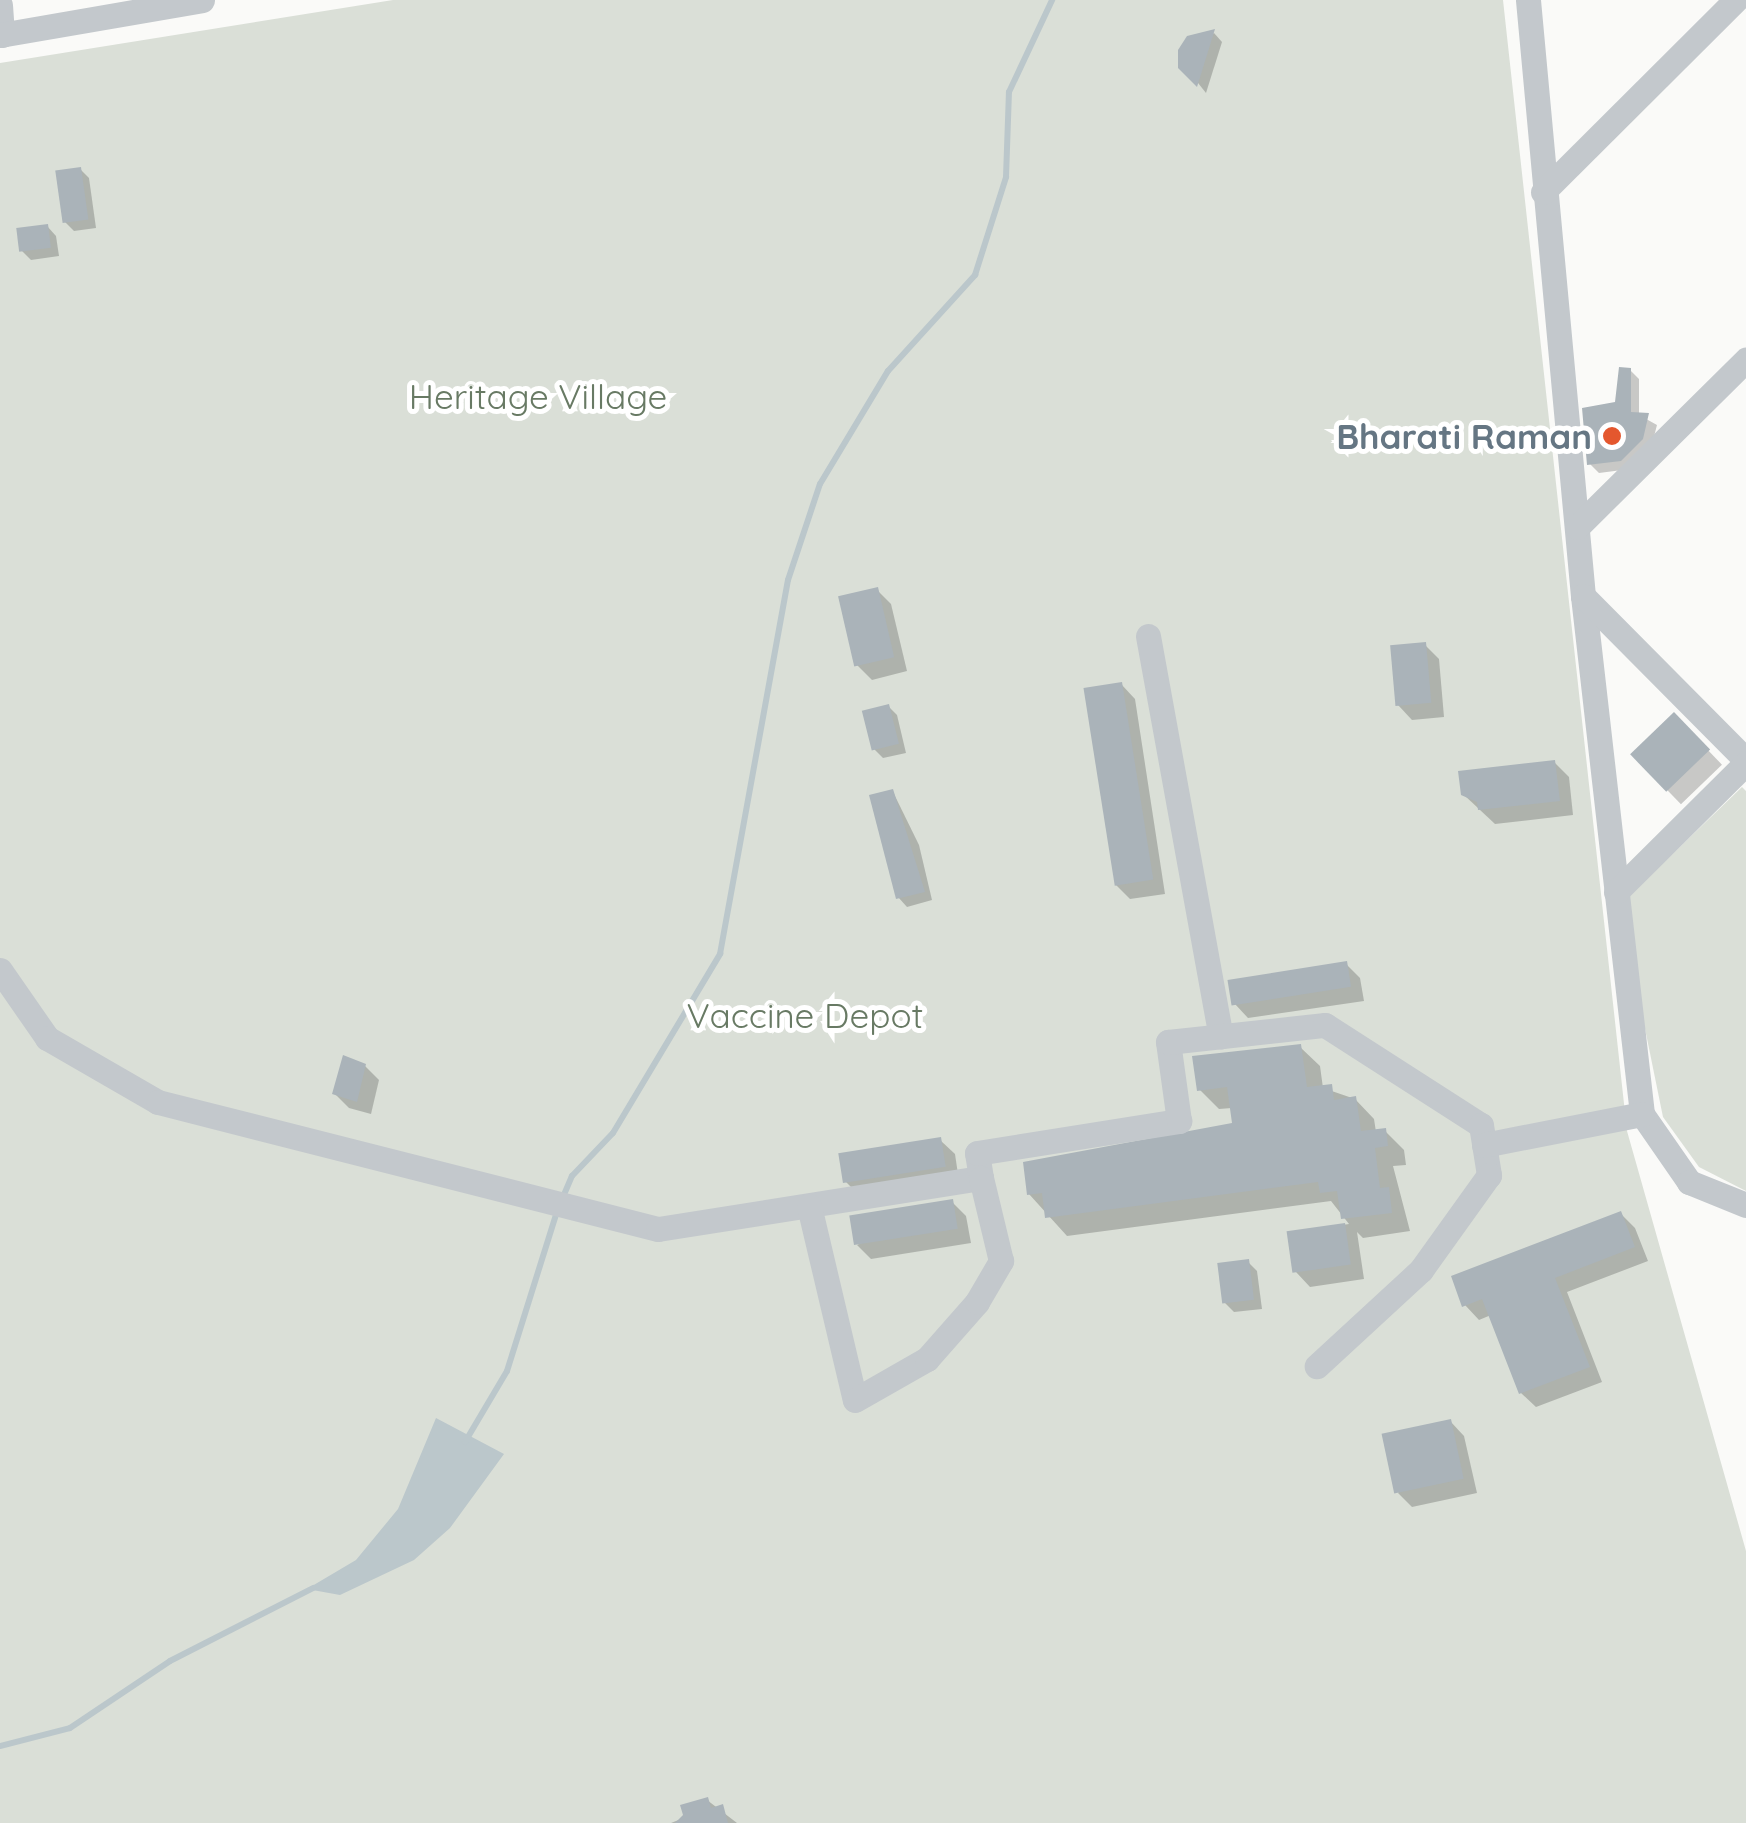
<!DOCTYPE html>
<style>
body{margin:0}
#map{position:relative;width:1746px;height:1823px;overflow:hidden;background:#fafaf8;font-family:Quicksand,sans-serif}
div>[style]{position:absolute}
.green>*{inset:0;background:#dadfd7}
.water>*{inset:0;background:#bbc7cb}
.shadow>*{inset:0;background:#0003;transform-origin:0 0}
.stream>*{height:6px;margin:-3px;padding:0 3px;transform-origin:3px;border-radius:3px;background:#bbc7cb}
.building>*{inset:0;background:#aab3b9;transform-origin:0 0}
.minor>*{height:25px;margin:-12.5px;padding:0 12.5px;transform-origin:12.5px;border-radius:12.5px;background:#c3c8cc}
.dots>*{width:28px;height:28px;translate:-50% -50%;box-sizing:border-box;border:5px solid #fff;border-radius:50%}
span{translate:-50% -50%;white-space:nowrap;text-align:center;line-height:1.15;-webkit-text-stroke:10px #fff;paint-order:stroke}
.park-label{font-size:35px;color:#687a64}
.poi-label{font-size:35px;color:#657683;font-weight:700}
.right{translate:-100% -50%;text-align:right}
</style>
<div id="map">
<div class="green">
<i style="clip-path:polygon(393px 0,1503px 0,1627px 1131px,1746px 1551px,1746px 1823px,0 1823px,0 63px)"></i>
<i style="clip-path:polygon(1742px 787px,1746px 791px,1746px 1191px,1699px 1167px,1663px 1117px,1641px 1009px,1629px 896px)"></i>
</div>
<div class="water">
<i style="clip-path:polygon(436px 1418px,504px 1454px,450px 1528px,414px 1560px,340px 1595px,307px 1589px,356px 1560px,398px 1509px)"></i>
</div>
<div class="shadow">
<i style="clip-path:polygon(1214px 33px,1222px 42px,1206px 93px,1179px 59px)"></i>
<i style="clip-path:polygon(80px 169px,89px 178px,96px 228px,74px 231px,65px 222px)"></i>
<i style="clip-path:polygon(47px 226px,56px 236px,59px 256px,31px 260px,22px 251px)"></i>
<i style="clip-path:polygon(1630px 370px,1639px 379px,1639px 415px,1657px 425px,1651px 448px,1630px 469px,1599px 473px,1590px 464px)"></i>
<i style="clip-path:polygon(877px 590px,891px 604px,907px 671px,872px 680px,857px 665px)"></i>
<i style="clip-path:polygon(1425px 645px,1439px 659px,1444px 717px,1412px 720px,1398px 705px)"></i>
<i style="clip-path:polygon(1121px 684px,1135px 699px,1165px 894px,1130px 899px,1116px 885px)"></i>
<i style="clip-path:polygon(888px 706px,897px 715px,906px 753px,883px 758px,874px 749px)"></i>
<i style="left:1674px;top:715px;width:69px;height:57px;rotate:46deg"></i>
<i style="clip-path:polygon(1554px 762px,1569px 777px,1573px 815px,1495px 824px,1463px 794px)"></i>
<i style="clip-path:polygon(893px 792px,919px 845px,932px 900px,907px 907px,898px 897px)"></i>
<i style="clip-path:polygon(1346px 964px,1360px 978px,1364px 1001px,1248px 1018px,1234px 1003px)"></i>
<i style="clip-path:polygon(1300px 1047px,1320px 1066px,1323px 1088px,1355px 1099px,1374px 1119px,1376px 1132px,1385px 1131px,1404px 1150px,1406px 1165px,1393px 1166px,1410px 1231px,1363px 1238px,1357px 1232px,1364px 1279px,1310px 1287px,1296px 1272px,1290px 1233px,1349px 1224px,1331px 1201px,1067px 1236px,1029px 1194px,1234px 1125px,1232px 1108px,1219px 1109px,1200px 1090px)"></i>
<i style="clip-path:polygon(365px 1066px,379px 1080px,371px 1114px,349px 1108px,335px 1094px)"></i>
<i style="clip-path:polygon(940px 1140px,955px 1154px,959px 1181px,860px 1196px,846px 1182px)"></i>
<i style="clip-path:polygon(952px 1202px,966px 1216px,971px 1243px,871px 1259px,857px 1245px)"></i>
<i style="clip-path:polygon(1621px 1214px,1635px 1228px,1648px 1261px,1567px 1292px,1602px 1382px,1536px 1407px,1521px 1393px,1491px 1315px,1479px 1320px,1465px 1305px)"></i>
<i style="clip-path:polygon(1248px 1262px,1257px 1271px,1262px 1309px,1234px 1312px,1225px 1303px)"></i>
<i style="clip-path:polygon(1450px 1421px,1464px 1436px,1477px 1493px,1412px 1507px,1398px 1493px)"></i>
<i style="clip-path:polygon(707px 1800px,737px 1823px,671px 1823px,686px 1817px)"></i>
</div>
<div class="stream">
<i style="left:563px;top:1197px;width:23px;rotate:-67deg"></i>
<i style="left:572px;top:1176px;width:59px;rotate:-46.4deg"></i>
<i style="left:613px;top:1133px;width:209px;rotate:-59.1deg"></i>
<i style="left:720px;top:954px;width:380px;rotate:-79.7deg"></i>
<i style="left:788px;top:580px;width:101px;rotate:-71.6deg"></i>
<i style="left:820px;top:484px;width:132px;rotate:-59deg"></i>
<i style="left:888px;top:371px;width:130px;rotate:-47.8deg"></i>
<i style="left:975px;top:275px;width:103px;rotate:-72.4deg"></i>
<i style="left:1006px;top:177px;width:85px;rotate:-88deg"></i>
<i style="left:1009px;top:92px;width:102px;rotate:-64.9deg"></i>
<i style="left:465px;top:1442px;width:82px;rotate:-59.4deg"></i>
<i style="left:507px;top:1371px;width:171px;rotate:-72.6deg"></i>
<i style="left:0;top:1746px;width:72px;rotate:-14.4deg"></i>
<i style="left:70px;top:1728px;width:120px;rotate:-33.8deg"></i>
<i style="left:170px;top:1661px;width:161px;rotate:-27deg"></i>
</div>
<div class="building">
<i style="clip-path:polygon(1215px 29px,1197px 87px,1178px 68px,1178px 50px,1187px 36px)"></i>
<i style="left:81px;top:167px;width:53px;height:26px;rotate:82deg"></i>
<i style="left:48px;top:224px;width:24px;height:32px;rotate:83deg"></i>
<i style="clip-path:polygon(1619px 367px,1631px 368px,1631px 412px,1649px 413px,1643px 439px,1621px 461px,1587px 465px,1582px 408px,1615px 402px)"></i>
<i style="left:878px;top:587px;width:72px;height:41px;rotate:77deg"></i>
<i style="left:1426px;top:642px;width:61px;height:36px;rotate:85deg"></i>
<i style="left:1122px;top:682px;width:200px;height:39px;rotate:81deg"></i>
<i style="left:889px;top:704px;width:41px;height:28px;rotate:76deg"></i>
<i style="left:1674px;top:712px;width:52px;height:61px;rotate:46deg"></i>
<i style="clip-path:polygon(1555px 760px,1560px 801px,1478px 810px,1477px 802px,1461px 795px,1458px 771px)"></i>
<i style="clip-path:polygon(893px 789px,925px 892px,896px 899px,869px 795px)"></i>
<i style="left:1347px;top:961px;width:26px;height:121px;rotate:81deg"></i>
<i style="clip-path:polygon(1301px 1044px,1307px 1087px,1332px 1084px,1334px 1100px,1356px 1096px,1361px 1131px,1386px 1128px,1388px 1146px,1375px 1148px,1380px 1188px,1389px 1187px,1392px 1213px,1341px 1219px,1337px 1191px,1320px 1193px,1318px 1182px,1045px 1218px,1042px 1193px,1027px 1195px,1023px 1162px,1232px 1123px,1227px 1087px,1197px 1091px,1192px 1056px)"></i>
<i style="clip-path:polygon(343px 1055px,366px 1064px,357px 1102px,332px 1094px)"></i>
<i style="left:941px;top:1137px;width:30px;height:104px;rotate:81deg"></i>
<i style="left:953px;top:1199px;width:30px;height:105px;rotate:81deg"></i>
<i style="clip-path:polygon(1621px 1211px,1635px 1247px,1555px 1278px,1590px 1367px,1519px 1394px,1482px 1299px,1462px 1307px,1451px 1276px)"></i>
<i style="left:1345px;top:1223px;width:42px;height:59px;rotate:82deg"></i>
<i style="left:1249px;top:1259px;width:41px;height:32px;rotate:83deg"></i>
<i style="left:1451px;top:1419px;width:61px;height:71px;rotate:78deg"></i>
<i style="clip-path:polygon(708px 1797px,711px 1808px,723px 1804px,728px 1823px,675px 1823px,683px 1815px,680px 1805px)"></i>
</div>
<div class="minor">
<i style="left:1528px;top:0;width:599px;rotate:84.73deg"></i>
<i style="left:1583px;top:596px;width:521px;rotate:83.5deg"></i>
<i style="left:1642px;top:1114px;width:83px;rotate:55.3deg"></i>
<i style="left:1689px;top:1182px;width:61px;rotate:22deg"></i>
<i style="left:0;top:5px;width:30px;rotate:86deg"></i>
<i style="left:0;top:35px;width:205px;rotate:-9.8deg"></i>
<i style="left:1543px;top:192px;width:272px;rotate:-44.9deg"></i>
<i style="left:1577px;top:527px;width:238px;rotate:-44.7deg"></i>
<i style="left:1583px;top:596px;width:231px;rotate:45.2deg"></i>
<i style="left:1148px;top:636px;width:407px;rotate:79.7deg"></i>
<i style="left:1616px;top:892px;width:183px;rotate:-44.8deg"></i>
<i style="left:0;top:970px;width:83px;rotate:55.3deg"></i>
<i style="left:47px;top:1038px;width:128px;rotate:30deg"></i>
<i style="left:158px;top:1102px;width:516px;rotate:14.25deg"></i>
<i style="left:658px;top:1229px;width:327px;rotate:-9deg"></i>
<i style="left:981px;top:1178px;width:25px;rotate:-99deg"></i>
<i style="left:977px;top:1153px;width:205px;rotate:-9deg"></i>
<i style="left:1179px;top:1121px;width:80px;rotate:-97.9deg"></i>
<i style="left:1168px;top:1042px;width:158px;rotate:-6.2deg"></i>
<i style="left:1325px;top:1025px;width:185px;rotate:32.7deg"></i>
<i style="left:1481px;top:1125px;width:51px;rotate:80.9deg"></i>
<i style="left:1489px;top:1175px;width:117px;rotate:125.6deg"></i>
<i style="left:1421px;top:1270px;width:142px;rotate:137.3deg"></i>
<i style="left:1484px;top:1145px;width:161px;rotate:-11.1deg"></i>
<i style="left:809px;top:1206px;width:199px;rotate:76.7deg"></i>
<i style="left:855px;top:1400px;width:83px;rotate:-29.7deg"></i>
<i style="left:927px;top:1359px;width:76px;rotate:-48.7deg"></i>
<i style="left:977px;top:1302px;width:48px;rotate:-59.7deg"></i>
<i style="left:1001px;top:1261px;width:85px;rotate:-103.5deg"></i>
</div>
<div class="dots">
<i style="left:1612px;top:436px;background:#e4572e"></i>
</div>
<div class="park-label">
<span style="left:538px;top:396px">Heritage Village</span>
<span style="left:805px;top:1015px">Vaccine Depot</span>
</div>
<div class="poi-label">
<span class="right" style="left:1592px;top:436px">Bharati Raman</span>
</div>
</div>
